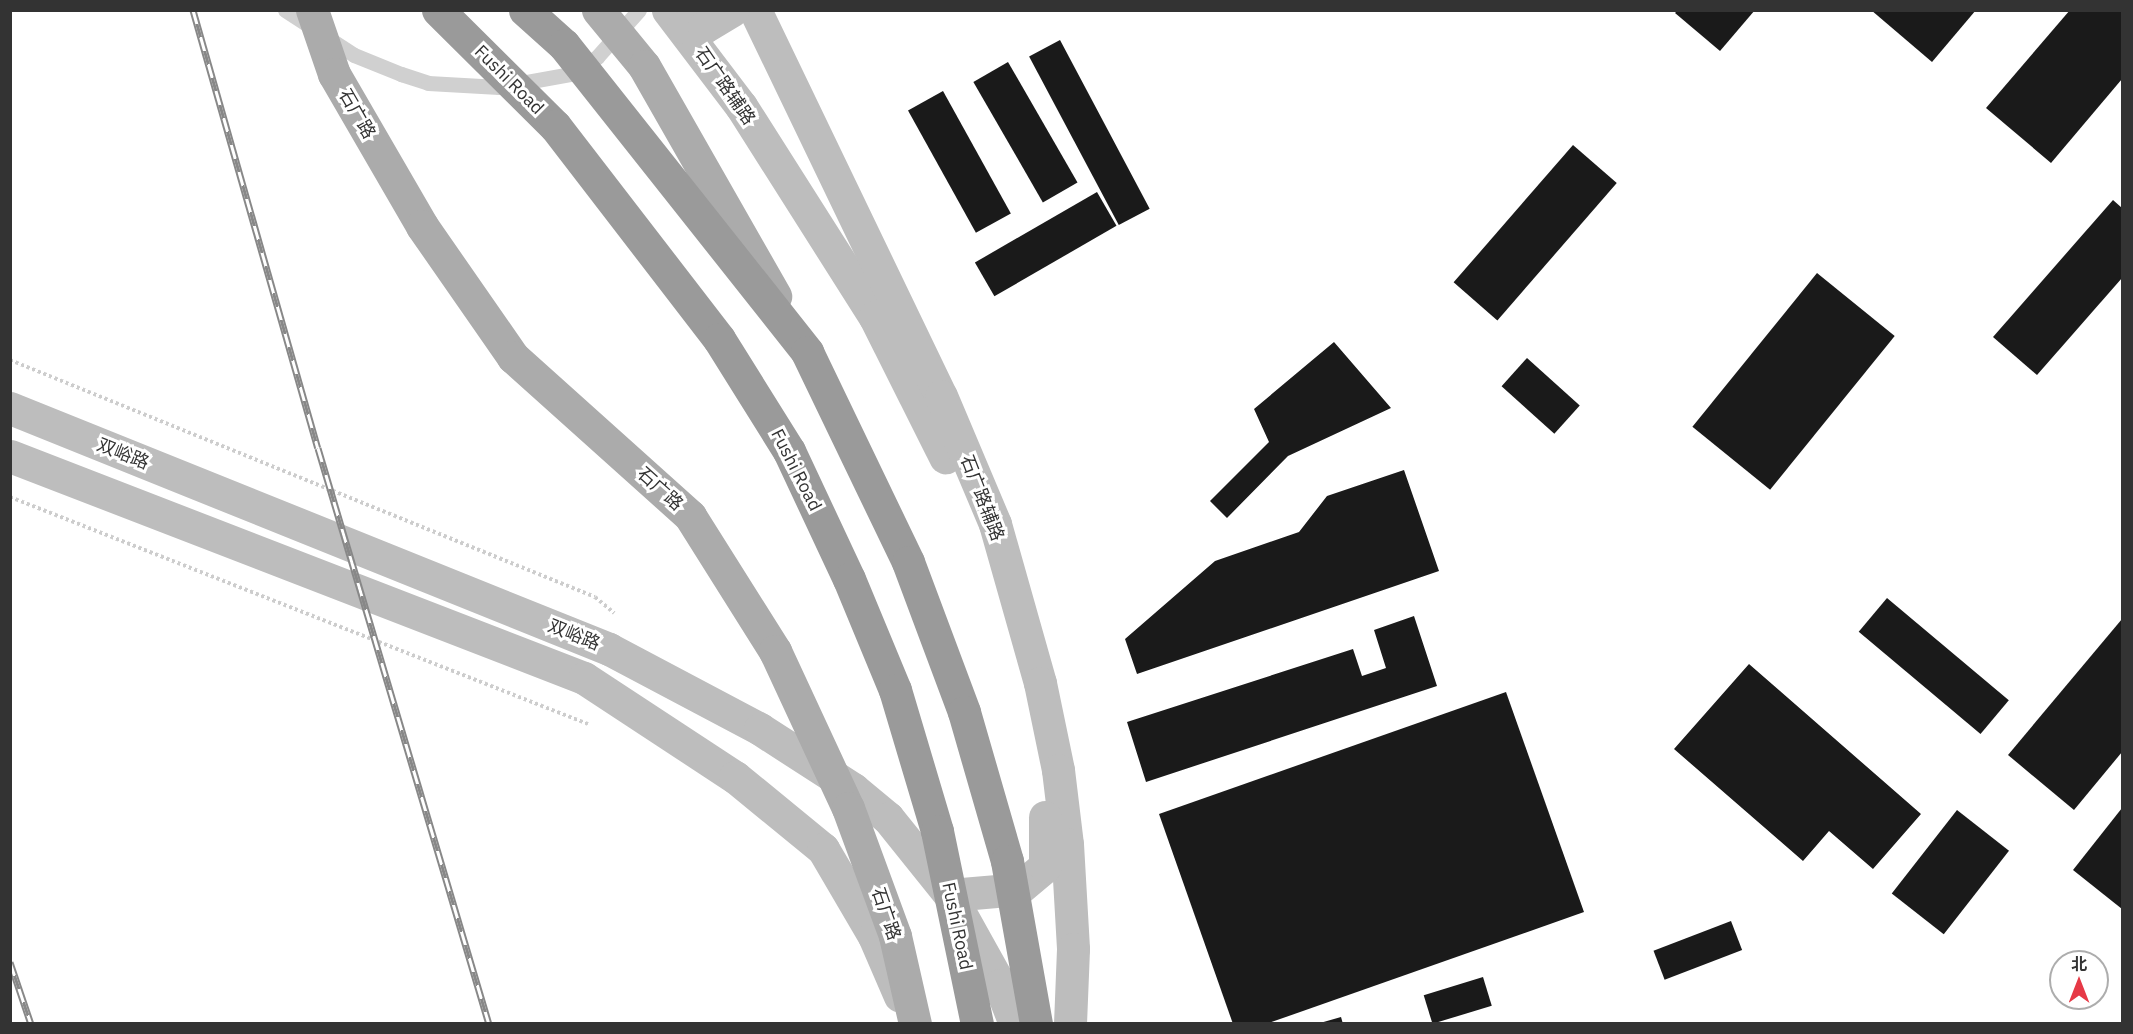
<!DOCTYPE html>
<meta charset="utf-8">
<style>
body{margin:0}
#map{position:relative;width:2133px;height:1034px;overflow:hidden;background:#fff;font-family:"IBM Plex Sans","Noto Sans SC",sans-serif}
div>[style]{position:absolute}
.building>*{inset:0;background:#1a1a1a;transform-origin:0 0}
.path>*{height:4px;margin-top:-2px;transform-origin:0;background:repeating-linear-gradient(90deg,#cdcdcd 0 3px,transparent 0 6px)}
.lane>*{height:15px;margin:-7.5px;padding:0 7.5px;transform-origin:7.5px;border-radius:7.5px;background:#d0d0d0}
.secondary>*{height:33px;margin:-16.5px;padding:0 16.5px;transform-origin:16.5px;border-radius:16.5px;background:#bdbdbd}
.rail>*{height:7px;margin-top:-3.5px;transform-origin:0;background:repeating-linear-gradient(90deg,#fff 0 14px,#888 0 28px);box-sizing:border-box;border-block:2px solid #888}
.primary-bridge>*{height:33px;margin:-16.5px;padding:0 16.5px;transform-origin:16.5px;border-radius:16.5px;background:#ababab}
.highway-bridge>*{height:33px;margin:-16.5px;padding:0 16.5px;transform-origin:16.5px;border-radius:16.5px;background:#9a9a9a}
span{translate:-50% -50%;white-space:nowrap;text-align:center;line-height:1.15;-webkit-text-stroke:6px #fff;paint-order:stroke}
.street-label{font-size:18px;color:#333}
.frame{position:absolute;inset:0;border:12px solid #333;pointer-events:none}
.north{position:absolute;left:2049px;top:950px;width:60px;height:60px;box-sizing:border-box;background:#fff;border:2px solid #adadad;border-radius:50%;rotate:0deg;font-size:16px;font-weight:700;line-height:24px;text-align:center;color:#333}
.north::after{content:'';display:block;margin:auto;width:21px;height:27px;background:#e63946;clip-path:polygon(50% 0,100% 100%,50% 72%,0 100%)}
</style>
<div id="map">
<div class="building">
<i style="clip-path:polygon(1678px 10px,1755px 10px,1720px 51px,1675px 13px)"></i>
<i style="clip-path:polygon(1871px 10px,1976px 10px,1932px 62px)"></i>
<i style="clip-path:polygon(2070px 10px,2122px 10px,2122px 79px,2051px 163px,1986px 108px)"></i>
<i style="left:1060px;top:40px;width:191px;height:35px;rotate:62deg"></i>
<i style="left:1008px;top:62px;width:139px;height:40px;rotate:60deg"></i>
<i style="left:943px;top:91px;width:140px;height:40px;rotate:61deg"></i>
<i style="left:1573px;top:145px;width:58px;height:182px;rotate:41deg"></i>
<i style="left:1097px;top:192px;width:39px;height:141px;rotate:60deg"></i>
<i style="clip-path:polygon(2113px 200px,2122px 208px,2122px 278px,2037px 375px,1993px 337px)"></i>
<i style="left:1817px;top:273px;width:100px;height:198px;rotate:39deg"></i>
<i style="clip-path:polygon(1334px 342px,1391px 408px,1288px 456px,1227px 518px,1210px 501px,1269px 442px,1254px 409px)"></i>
<i style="left:1527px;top:358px;width:71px;height:38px;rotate:42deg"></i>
<i style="clip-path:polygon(1404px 470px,1439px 571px,1137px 674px,1125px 639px,1215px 561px,1299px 532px,1327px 496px)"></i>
<i style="left:1887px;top:598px;width:159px;height:44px;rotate:40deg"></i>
<i style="clip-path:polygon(1414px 616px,1437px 686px,1146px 782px,1127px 722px,1353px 649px,1362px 676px,1386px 668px,1374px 630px)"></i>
<i style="clip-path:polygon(2122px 619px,2122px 752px,2074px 810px,2008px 755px)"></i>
<i style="clip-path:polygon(1749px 664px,1921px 814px,1873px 869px,1829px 831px,1803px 861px,1674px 749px)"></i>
<i style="clip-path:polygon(1506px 692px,1584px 912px,1266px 1024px,1233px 1024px,1159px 814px)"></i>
<i style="clip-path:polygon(2122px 808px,2122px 909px,2073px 870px)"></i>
<i style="left:1957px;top:810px;width:66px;height:106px;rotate:38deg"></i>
<i style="left:1731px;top:921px;width:31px;height:83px;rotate:69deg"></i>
<i style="left:1483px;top:977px;width:30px;height:62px;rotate:73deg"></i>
<i style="clip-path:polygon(1341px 1017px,1343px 1024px,1320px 1024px,1320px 1023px)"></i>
</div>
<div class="path">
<i style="left:10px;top:360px;width:631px;rotate:22.05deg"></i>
<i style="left:595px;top:597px;width:25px;rotate:40deg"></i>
<i style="left:10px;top:497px;width:621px;rotate:21.44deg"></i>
</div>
<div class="lane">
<i style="left:285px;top:10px;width:82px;rotate:33.1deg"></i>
<i style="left:354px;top:55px;width:51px;rotate:22deg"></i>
<i style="left:401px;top:74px;width:28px;rotate:18deg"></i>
<i style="left:428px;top:83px;width:71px;rotate:3.2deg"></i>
<i style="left:499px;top:87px;width:72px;rotate:-10.4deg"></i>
<i style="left:570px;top:74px;width:32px;rotate:-32deg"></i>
<i style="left:597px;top:57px;width:63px;rotate:-48.2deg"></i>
</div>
<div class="secondary">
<i style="left:668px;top:10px;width:121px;rotate:52.8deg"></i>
<i style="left:741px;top:106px;width:250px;rotate:57.6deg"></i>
<i style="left:875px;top:317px;width:157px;rotate:63.4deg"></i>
<i style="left:755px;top:10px;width:428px;rotate:64.3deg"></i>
<i style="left:941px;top:396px;width:139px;rotate:67.1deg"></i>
<i style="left:995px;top:524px;width:165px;rotate:74.2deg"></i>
<i style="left:1040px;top:683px;width:89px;rotate:78.3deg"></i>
<i style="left:1058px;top:770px;width:75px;rotate:83.1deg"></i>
<i style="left:1067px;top:844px;width:105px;rotate:86.7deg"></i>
<i style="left:1073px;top:949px;width:75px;rotate:92.3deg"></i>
<i style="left:683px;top:27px;width:21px"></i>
<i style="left:704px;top:27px;width:33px;rotate:-31deg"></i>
<i style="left:10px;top:408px;width:646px;rotate:21.92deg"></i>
<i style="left:609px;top:649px;width:171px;rotate:27.9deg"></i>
<i style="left:760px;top:729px;width:111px;rotate:32.8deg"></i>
<i style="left:853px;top:789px;width:45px;rotate:39.6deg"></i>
<i style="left:888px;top:818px;width:99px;rotate:51.2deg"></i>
<i style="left:950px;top:895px;width:103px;rotate:60.9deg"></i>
<i style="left:1000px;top:985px;width:42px;rotate:69deg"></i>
<i style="left:10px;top:456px;width:615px;rotate:21.14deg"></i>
<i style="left:584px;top:678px;width:181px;rotate:33.3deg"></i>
<i style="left:735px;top:777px;width:114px;rotate:39.3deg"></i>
<i style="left:823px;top:849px;width:101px;rotate:59.6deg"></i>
<i style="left:874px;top:936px;width:65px;rotate:66.6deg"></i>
<i style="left:950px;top:895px;width:68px;rotate:-5deg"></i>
<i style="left:1018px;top:889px;width:35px;rotate:-40deg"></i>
<i style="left:1045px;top:866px;width:49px;rotate:-90deg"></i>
</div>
<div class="rail">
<i style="left:193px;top:10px;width:455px;rotate:74.1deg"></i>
<i style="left:318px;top:448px;width:601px;rotate:73.47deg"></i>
<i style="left:10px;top:962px;width:65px;rotate:71.3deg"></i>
</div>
<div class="primary-bridge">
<i style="left:312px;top:10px;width:68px;rotate:71deg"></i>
<i style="left:334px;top:74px;width:176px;rotate:59.9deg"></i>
<i style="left:422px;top:226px;width:160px;rotate:55.2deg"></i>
<i style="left:513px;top:357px;width:238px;rotate:41.9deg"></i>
<i style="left:690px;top:516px;width:160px;rotate:57.8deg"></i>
<i style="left:775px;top:651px;width:173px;rotate:65.1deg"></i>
<i style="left:848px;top:808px;width:136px;rotate:69.8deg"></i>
<i style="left:895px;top:936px;width:90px;rotate:77.2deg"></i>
<i style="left:598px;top:10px;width:72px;rotate:50.6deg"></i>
<i style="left:644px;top:66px;width:265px;rotate:60.3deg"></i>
</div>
<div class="highway-bridge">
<i style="left:438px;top:10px;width:165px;rotate:44.8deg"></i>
<i style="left:555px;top:126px;width:269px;rotate:52.4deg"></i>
<i style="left:719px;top:339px;width:132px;rotate:58deg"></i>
<i style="left:789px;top:451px;width:141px;rotate:64.9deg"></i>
<i style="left:849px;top:579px;width:120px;rotate:67.5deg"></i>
<i style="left:895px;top:690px;width:147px;rotate:73.4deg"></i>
<i style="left:937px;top:831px;width:197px;rotate:78.3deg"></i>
<i style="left:525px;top:10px;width:52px;rotate:41.9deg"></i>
<i style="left:564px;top:45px;width:392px;rotate:51.6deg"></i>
<i style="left:807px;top:352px;width:233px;rotate:64.3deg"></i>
<i style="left:908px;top:562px;width:160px;rotate:69.5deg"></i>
<i style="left:964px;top:712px;width:155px;rotate:73.9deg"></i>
<i style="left:1007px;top:861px;width:166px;rotate:79.9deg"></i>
</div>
<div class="street-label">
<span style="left:509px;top:80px;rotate:45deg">Fushi Road</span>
<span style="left:725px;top:86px;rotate:55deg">石广路辅路</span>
<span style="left:357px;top:114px;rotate:60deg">石广路</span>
<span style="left:123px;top:454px;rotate:22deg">双峪路</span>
<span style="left:796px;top:470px;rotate:63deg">Fushi Road</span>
<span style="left:660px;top:489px;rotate:42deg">石广路</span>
<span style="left:982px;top:498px;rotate:69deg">石广路辅路</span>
<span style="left:574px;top:635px;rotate:22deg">双峪路</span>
<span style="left:886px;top:914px;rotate:71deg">石广路</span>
<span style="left:957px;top:926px;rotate:78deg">Fushi Road</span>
</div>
<div class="frame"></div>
<div class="north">北</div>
</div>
